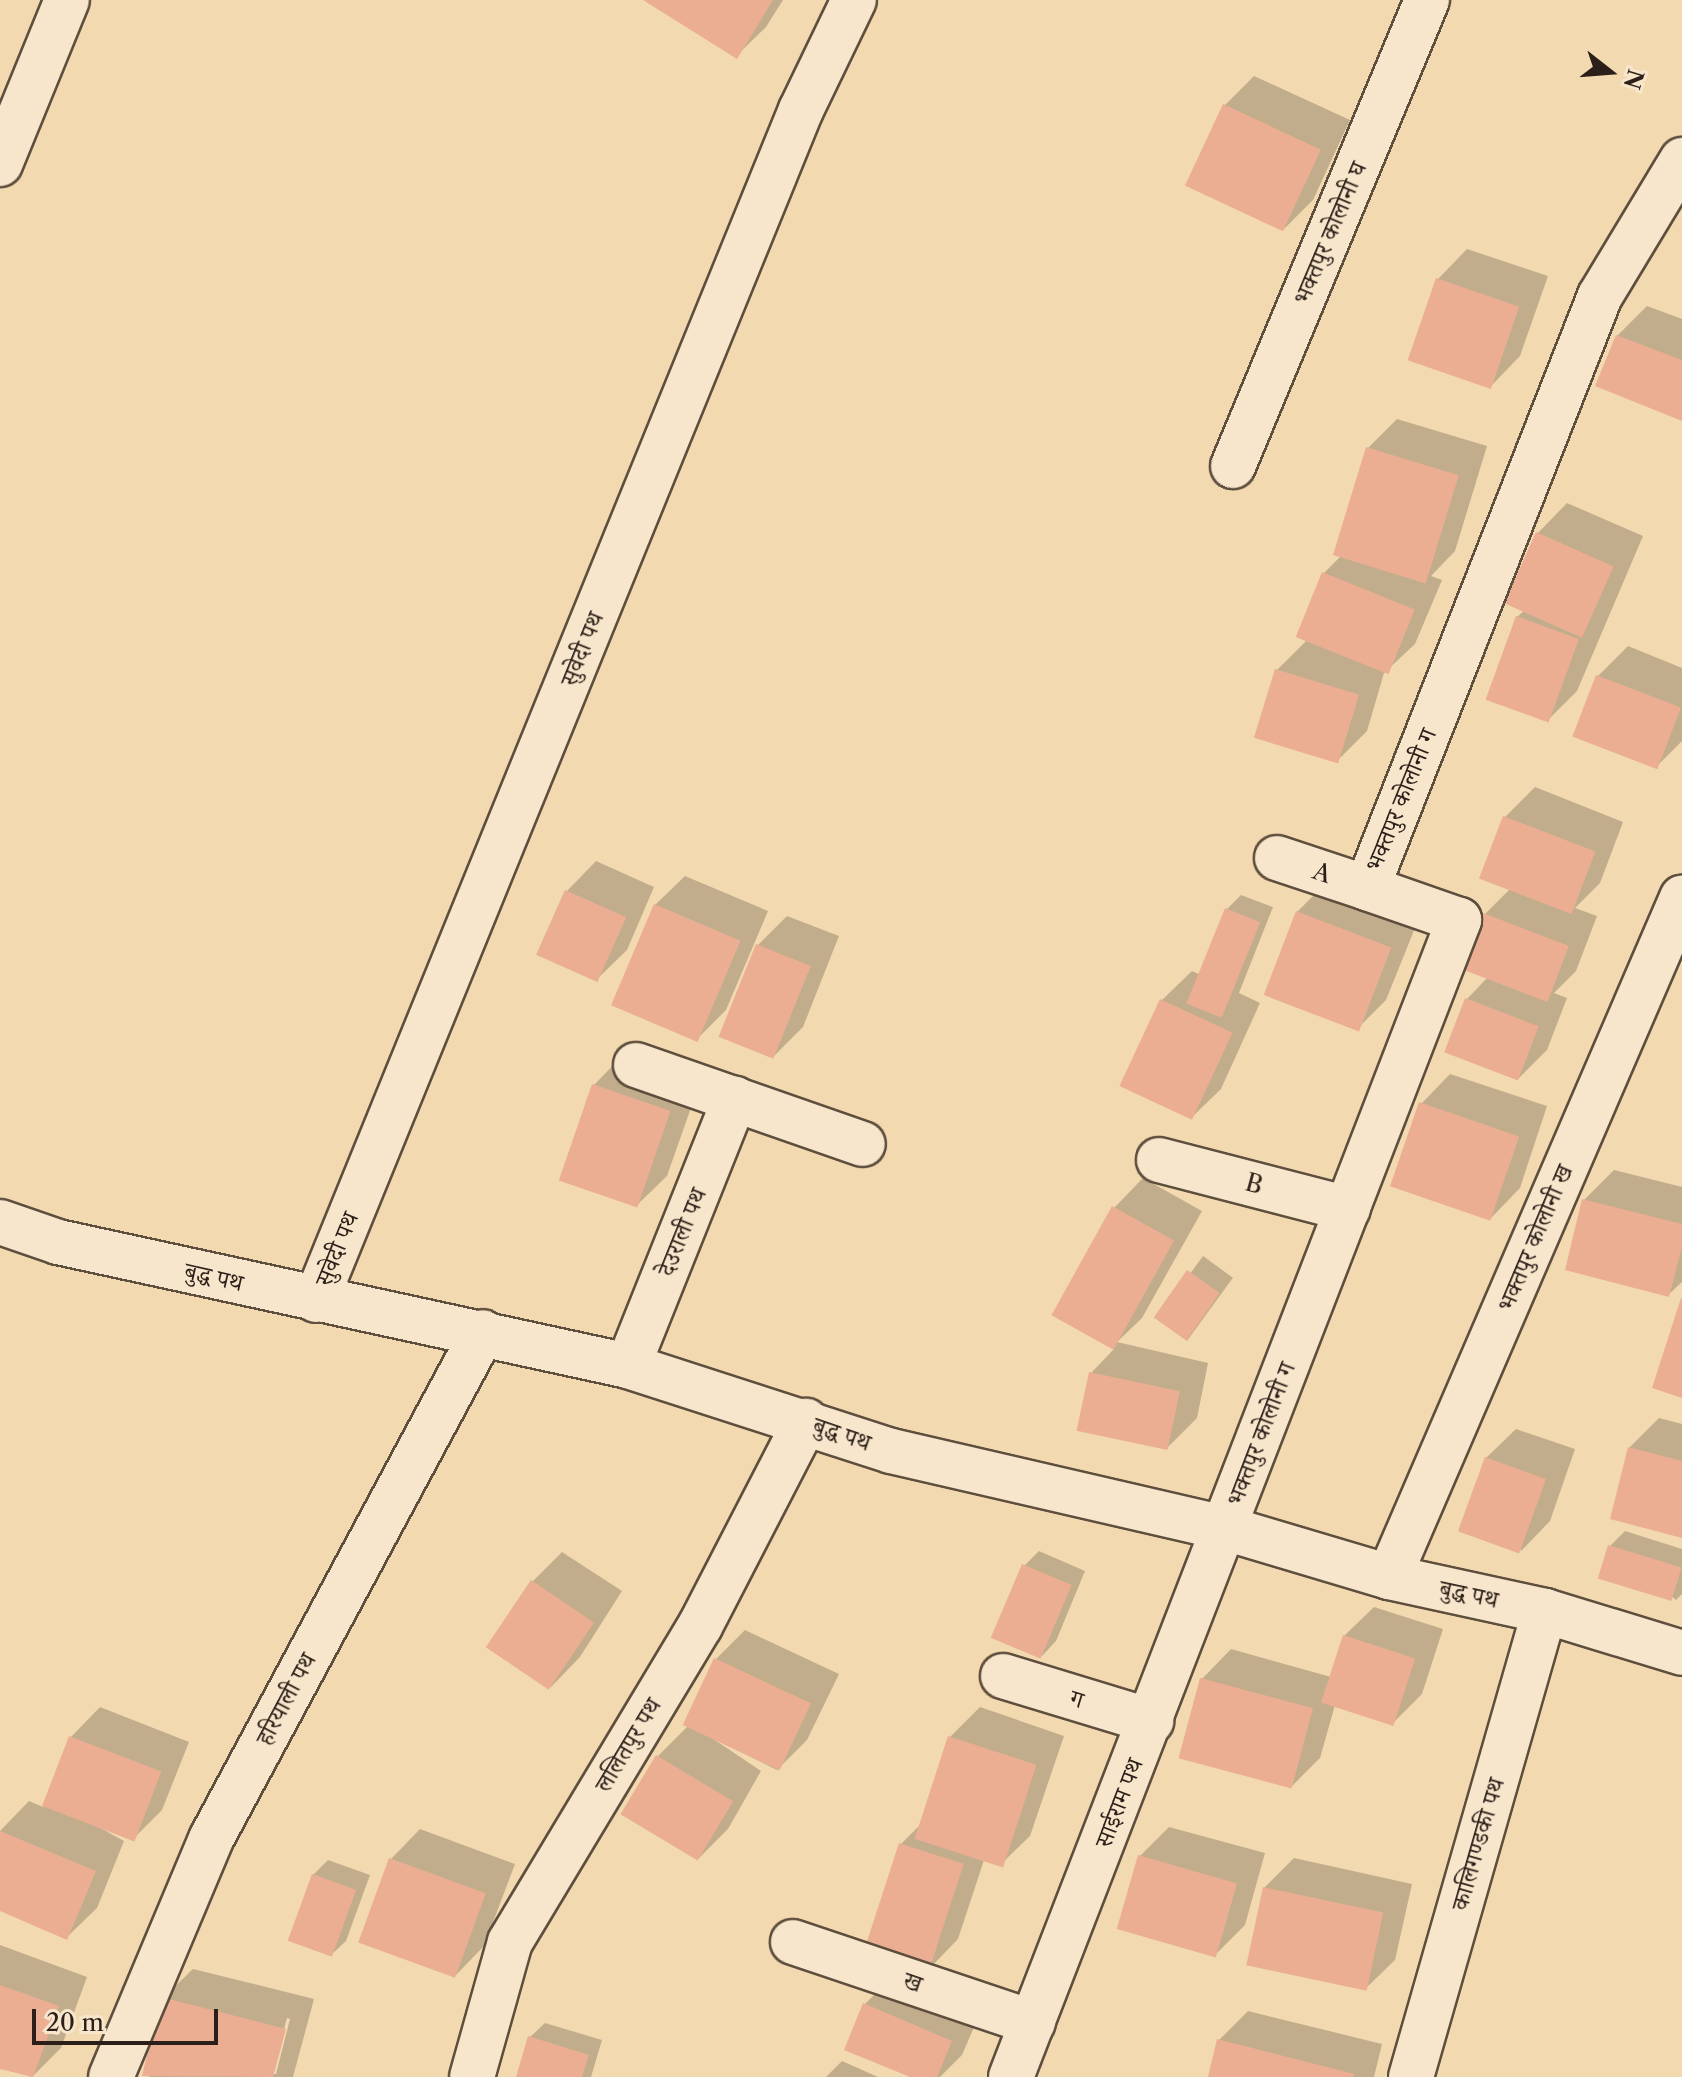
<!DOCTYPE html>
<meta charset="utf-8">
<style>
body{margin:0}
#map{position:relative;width:1682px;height:2077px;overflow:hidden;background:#f2d9af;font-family:"Libre Caslon Text","Noto Serif Devanagari",serif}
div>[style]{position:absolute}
.shadow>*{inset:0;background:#0003;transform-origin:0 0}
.building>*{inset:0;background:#ebae93;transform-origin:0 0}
.roads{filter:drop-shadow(2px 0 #5e4e3e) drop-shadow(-2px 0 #5e4e3e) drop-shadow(0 2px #5e4e3e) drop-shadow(0 -2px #5e4e3e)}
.minor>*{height:44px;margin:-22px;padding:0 22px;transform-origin:22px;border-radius:22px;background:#f7e6cb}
span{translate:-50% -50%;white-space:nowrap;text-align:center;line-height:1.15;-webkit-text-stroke:8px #f7e6cb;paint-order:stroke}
.street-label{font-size:24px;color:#2c1f19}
.north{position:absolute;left:1570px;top:32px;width:80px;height:80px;-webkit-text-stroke:6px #f7e6cb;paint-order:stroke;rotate:107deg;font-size:22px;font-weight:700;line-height:32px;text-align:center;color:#2c1f19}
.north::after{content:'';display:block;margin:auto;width:28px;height:36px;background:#2c1f19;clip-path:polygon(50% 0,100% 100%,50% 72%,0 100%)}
.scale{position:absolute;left:32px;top:2009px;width:186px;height:36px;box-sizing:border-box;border:4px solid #2c1f19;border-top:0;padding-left:10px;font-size:24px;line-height:28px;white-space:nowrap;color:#2c1f19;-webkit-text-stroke:6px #f7e6cb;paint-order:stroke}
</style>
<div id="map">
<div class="shadow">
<i style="clip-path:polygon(648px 0,783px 0,766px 27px,736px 56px)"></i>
<i style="clip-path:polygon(1254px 76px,1350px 120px,1313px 200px,1283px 230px,1224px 106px)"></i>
<i style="clip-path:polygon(1467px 249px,1548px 276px,1520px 356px,1491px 386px,1438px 279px)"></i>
<i style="clip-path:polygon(1647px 306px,1682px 319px,1682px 419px,1617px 336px)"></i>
<i style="clip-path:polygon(1397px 419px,1487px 446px,1455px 551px,1431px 576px,1442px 580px,1415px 644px,1384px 673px,1367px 731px,1337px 761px,1277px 670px,1307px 640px,1297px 636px,1324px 573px,1342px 555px,1368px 448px)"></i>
<i style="clip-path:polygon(1567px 503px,1643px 536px,1577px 691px,1548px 720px,1517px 617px,1525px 610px,1538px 533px)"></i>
<i style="clip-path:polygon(1628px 646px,1682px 668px,1682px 741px,1657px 766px,1598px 676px)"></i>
<i style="clip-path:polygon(1535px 787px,1623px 822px,1600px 883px,1575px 908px,1597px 916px,1576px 971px,1554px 993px,1567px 998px,1547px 1050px,1518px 1079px,1467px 999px,1488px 977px,1485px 914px,1510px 889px,1505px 817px)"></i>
<i style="clip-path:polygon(596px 861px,654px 887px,627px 950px,597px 979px,539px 954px,567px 891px)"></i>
<i style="clip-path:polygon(685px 876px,768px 911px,726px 1010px,697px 1039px,655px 905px)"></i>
<i style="clip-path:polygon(1327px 882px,1419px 918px,1386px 1000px,1356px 1030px,1297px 912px)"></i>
<i style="clip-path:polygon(1241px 895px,1273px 907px,1239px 993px,1260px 1003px,1221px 1089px,1191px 1118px,1162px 1000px,1192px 971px,1201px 975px,1227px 909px)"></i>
<i style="clip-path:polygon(787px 916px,839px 936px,803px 1027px,774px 1056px,758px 945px)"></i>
<i style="clip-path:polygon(623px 1055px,700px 1082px,667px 1176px,637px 1205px,594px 1085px)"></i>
<i style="clip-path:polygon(1450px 1074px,1547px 1106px,1520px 1188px,1491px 1218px,1421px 1104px)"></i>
<i style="clip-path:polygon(1614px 1170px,1682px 1187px,1682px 1282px,1668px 1295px,1584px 1200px)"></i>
<i style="clip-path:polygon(1143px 1178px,1202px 1211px,1142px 1318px,1117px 1342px,1208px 1363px,1197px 1418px,1167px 1448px,1091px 1373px,1114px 1349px,1054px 1314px,1114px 1208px)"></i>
<i style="left:1203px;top:1256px;width:37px;height:78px;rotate:36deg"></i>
<i style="clip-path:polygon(1659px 1418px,1682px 1424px,1682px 1536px,1629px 1448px)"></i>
<i style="clip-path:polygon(1516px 1429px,1575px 1449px,1550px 1521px,1521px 1551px,1486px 1458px)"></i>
<i style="clip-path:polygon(1625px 1531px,1682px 1549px,1682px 1594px,1676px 1600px,1610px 1546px)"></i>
<i style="clip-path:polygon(1039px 1551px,1085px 1571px,1056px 1641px,1042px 1656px,1024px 1566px)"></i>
<i style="clip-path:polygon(562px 1552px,622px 1591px,580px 1657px,551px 1687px,533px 1581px)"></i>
<i style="clip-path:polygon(1374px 1607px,1443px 1629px,1422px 1694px,1392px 1724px,1335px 1705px,1320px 1758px,1290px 1788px,1202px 1679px,1231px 1649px,1331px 1677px,1344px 1636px)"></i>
<i style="clip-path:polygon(745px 1630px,839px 1674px,807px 1740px,777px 1770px,712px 1738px,761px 1771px,728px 1829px,699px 1858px,658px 1756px,688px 1726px,716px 1659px)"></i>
<i style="clip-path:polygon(100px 1707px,189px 1742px,162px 1810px,132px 1840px,95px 1825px,124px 1841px,97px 1908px,67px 1937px,0 1909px,0 1831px,29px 1801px,43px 1807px,71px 1737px)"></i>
<i style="clip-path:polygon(980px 1707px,1064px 1736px,1030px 1836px,1000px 1865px,984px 1860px,958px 1939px,929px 1969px,901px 1844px,920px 1825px,950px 1737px)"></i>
<i style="clip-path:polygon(1169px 1827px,1265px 1853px,1245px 1925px,1216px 1954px,1140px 1856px)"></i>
<i style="clip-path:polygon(420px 1829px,515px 1864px,484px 1946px,455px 1976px,391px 1859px)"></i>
<i style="clip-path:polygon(1294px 1858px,1412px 1884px,1395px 1960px,1365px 1989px,1264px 1888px)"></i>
<i style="clip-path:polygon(328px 1860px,370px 1875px,346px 1941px,331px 1955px,313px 1875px)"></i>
<i style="clip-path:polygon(0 1945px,87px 1977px,61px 2048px,32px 2077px,0 2067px)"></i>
<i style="clip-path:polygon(evenodd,193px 1969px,314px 1999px,293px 2077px,149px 2077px,163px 1998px,193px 1969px,287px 2018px,290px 2019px,276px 2074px,272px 2074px,287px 2018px)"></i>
<i style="clip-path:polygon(895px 1974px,981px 2011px,962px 2055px,940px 2077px,915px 2077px,846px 2049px,865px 2004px)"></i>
<i style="clip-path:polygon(1248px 2011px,1382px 2044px,1374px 2077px,1210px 2077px,1219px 2040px)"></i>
<i style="clip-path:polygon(545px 2023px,602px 2040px,591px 2077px,518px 2077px,530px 2037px)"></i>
<i style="clip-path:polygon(842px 2061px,878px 2077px,826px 2077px)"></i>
</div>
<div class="building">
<i style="clip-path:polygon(643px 0,773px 0,737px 59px)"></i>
<i style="left:1223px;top:104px;width:108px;height:90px;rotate:25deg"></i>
<i style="left:1436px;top:278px;width:88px;height:87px;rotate:19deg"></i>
<i style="clip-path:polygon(1616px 335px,1682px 360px,1682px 421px,1595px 386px)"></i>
<i style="left:1366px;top:447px;width:97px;height:113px;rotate:17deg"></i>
<i style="left:1536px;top:532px;width:85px;height:78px;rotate:24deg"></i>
<i style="left:1322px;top:572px;width:100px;height:70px;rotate:22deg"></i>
<i style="left:1516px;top:616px;width:67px;height:89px;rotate:20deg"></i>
<i style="left:1275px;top:669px;width:88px;height:72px;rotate:17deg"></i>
<i style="left:1596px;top:675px;width:91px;height:66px;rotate:21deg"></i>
<i style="left:1503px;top:816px;width:99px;height:67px;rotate:21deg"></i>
<i style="left:565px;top:890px;width:67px;height:71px;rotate:24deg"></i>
<i style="left:654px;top:904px;width:94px;height:110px;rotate:23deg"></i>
<i style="left:1225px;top:908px;width:38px;height:103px;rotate:22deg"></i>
<i style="left:1296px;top:911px;width:102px;height:90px;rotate:21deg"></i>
<i style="left:1483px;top:913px;width:92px;height:60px;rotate:21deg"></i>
<i style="left:756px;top:944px;width:59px;height:100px;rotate:22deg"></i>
<i style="left:1465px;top:998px;width:79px;height:58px;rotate:21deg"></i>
<i style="left:1160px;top:999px;width:80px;height:96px;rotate:25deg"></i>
<i style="left:592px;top:1084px;width:83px;height:102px;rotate:19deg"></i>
<i style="left:1419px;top:1102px;width:106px;height:89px;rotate:19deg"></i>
<i style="clip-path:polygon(1582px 1199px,1682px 1224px,1682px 1247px,1669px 1297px,1565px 1270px)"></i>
<i style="left:1112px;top:1206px;width:71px;height:125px;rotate:29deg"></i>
<i style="left:1187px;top:1270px;width:40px;height:58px;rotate:35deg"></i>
<i style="clip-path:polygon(1681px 1298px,1682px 1299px,1682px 1398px,1652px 1388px)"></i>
<i style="left:1089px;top:1372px;width:93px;height:60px;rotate:12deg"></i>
<i style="clip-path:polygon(1628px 1447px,1682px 1461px,1682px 1538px,1610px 1519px)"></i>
<i style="left:1485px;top:1457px;width:65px;height:79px;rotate:20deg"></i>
<i style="left:1608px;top:1545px;width:77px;height:35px;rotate:17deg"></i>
<i style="left:1022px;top:1564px;width:54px;height:80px;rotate:23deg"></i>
<i style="left:531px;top:1580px;width:76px;height:81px;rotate:34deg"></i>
<i style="left:1343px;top:1635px;width:76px;height:71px;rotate:18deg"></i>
<i style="left:714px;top:1658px;width:107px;height:74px;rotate:25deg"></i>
<i style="left:1200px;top:1678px;width:117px;height:83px;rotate:15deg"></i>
<i style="left:69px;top:1736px;width:99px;height:75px;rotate:21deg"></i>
<i style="left:948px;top:1736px;width:93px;height:108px;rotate:18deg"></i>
<i style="left:656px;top:1755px;width:90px;height:69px;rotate:31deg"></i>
<i style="clip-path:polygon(0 1831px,96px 1871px,67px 1940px,0 1911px)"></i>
<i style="left:899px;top:1843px;width:68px;height:112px;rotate:18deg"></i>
<i style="left:1138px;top:1855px;width:103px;height:77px;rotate:16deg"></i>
<i style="left:389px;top:1858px;width:103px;height:90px;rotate:20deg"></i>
<i style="left:312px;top:1874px;width:47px;height:71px;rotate:20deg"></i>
<i style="left:1263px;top:1887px;width:123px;height:80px;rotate:12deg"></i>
<i style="clip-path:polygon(0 1985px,59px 2006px,33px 2077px,0 2069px)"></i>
<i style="clip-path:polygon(161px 1997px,286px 2029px,273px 2077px,142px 2076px)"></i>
<i style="clip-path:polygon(863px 2003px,952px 2041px,937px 2077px,910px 2077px,844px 2050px)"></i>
<i style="clip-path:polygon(528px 2036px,589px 2055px,582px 2077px,516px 2077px)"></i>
<i style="clip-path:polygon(1217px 2039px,1354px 2074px,1353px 2077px,1208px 2077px)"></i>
</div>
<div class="roads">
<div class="minor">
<i style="left:0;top:164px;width:177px;rotate:-67.8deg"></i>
<i style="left:1233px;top:466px;width:505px;rotate:-67.4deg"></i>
<i style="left:1277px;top:858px;width:95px;rotate:18.4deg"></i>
<i style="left:636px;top:1065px;width:240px;rotate:19.2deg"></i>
<i style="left:1159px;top:1160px;width:195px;rotate:14.5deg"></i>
<i style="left:0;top:1222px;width:61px;rotate:19deg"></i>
<i style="left:58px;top:1242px;width:583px;rotate:12.27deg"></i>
<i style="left:628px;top:1366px;width:276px;rotate:17.9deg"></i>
<i style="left:891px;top:1451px;width:343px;rotate:13deg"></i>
<i style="left:1225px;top:1528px;width:171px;rotate:16.6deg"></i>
<i style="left:1389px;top:1577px;width:160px;rotate:12.3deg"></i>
<i style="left:1545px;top:1611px;width:143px;rotate:17deg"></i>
<i style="left:316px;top:1300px;width:1285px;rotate:-67.83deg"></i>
<i style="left:801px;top:110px;width:122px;rotate:-64.3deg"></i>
<i style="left:628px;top:1366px;width:288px;rotate:-68.2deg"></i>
<i style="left:1389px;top:1577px;width:740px;rotate:-66.66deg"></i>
<i style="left:1003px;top:1676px;width:155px;rotate:16.9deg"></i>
<i style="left:793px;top:1942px;width:253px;rotate:18.6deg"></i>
<i style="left:111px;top:2077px;width:258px;rotate:-67.2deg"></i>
<i style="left:211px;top:1839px;width:575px;rotate:-61.79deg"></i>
<i style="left:472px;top:2077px;width:140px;rotate:-74.3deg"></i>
<i style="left:510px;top:1942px;width:369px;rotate:-59deg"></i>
<i style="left:700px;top:1626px;width:231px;rotate:-62.7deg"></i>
<i style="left:1011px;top:2077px;width:1241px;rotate:-68.83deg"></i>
<i style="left:1459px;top:920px;width:97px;rotate:-160.8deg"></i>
<i style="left:1367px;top:888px;width:636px;rotate:-68.52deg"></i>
<i style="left:1600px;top:296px;width:159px;rotate:-58.9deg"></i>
<i style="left:1411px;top:2077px;width:485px;rotate:-74deg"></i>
</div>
</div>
<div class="street-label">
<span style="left:1330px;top:233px;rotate:-67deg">भक्तपुर कोलोनी घ</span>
<span style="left:582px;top:649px;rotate:-68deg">सुवेदी पथ</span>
<span style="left:1401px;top:800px;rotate:-68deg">भक्तपुर कोलोनी ग</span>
<span style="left:1322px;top:873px;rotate:19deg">A</span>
<span style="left:1254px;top:1184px;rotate:15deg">B</span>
<span style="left:682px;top:1232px;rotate:-68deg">देउराली पथ</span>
<span style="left:1535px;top:1238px;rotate:-67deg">भक्तपुर कोलोनी ख</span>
<span style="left:337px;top:1249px;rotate:-68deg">सुवेदी पथ</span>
<span style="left:214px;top:1277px;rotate:13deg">बुद्ध पथ</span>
<span style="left:842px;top:1434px;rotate:19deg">बुद्ध पथ</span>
<span style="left:1261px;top:1434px;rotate:-69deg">भक्तपुर कोलोनी ग</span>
<span style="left:1469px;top:1594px;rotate:12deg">बुद्ध पथ</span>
<span style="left:286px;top:1699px;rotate:-62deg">हरियाली पथ</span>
<span style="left:1077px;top:1699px;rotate:17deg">ग</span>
<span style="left:628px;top:1745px;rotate:-59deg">ललितपुर पथ</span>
<span style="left:1119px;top:1803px;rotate:-69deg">साईराम पथ</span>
<span style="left:1478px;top:1844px;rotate:-74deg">कालिगण्डकी पथ</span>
<span style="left:913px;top:1982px;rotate:19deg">ख</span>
</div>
<div class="north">N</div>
<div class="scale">20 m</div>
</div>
